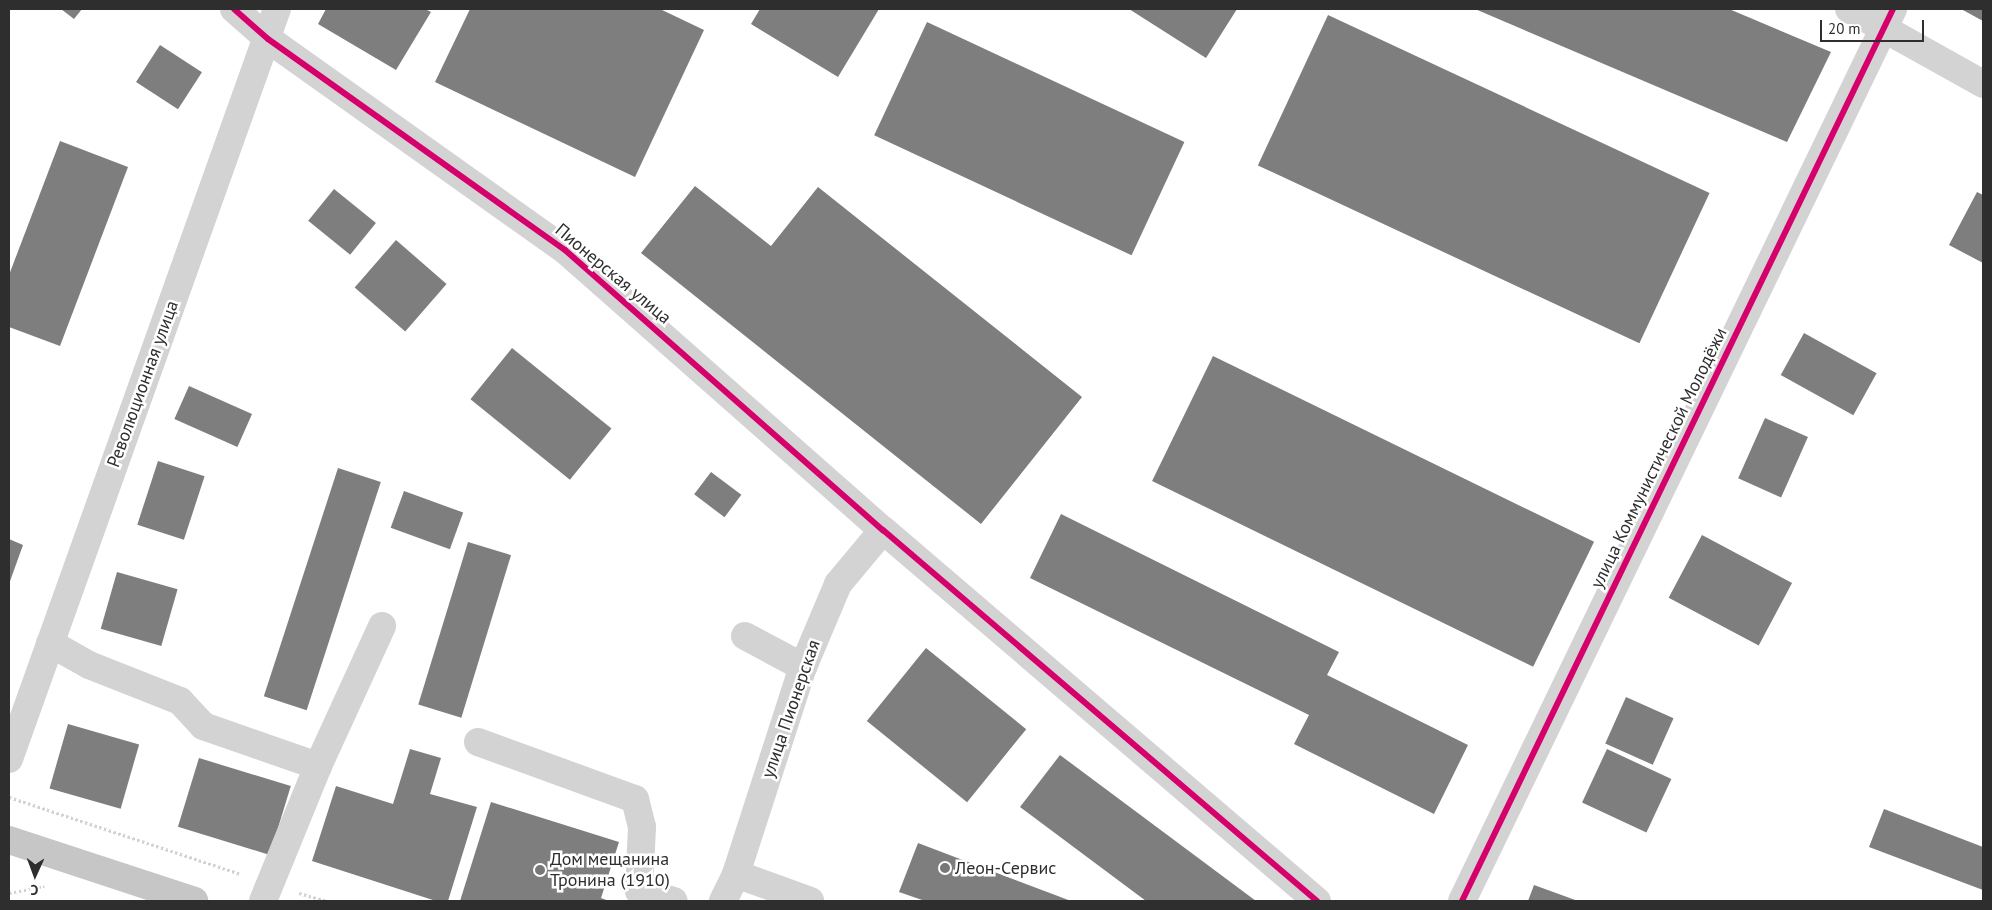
<!DOCTYPE html>
<meta charset="utf-8">
<style>
body{margin:0}
#map{position:relative;width:1992px;height:910px;overflow:hidden;background:#fff;font-family:"PT Sans",sans-serif}
div>[style]{position:absolute}
.building>*{inset:0;background:#7e7e7e;transform-origin:0 0}
.path>*{height:3px;margin-top:-1.5px;transform-origin:0;background:repeating-linear-gradient(90deg,#d2d2d2 0 2.5px,transparent 0 5px)}
.minor>*{height:28px;margin:-14px;padding:0 14px;transform-origin:14px;border-radius:14px;background:#d3d3d3}
.major>*{height:28px;margin:-14px;padding:0 14px;transform-origin:14px;border-radius:14px;background:#c6c6c6}
.cycleway>*{height:6px;margin:-3px;padding:0 3px;transform-origin:3px;border-radius:3px;background:#d6006c}
.dots>*{width:14px;height:14px;translate:-50% -50%;box-sizing:border-box;border:2px solid #fff;border-radius:50%}
span{translate:-50% -50%;white-space:nowrap;text-align:center;line-height:1.15;-webkit-text-stroke:5px #fff;paint-order:stroke}
.street-label{font-size:18px;color:#2e2e2e}
.poi-label{font-size:18px;color:#2e2e2e}
.left{translate:0 -50%;text-align:left}
.frame{position:absolute;inset:0;border:10px solid #2e2e2e;pointer-events:none}
.north{position:absolute;left:10px;top:850px;width:50px;height:50px;-webkit-text-stroke:4px #fff;paint-order:stroke;rotate:182deg;font-size:14px;font-weight:700;line-height:20px;text-align:center;color:#2e2e2e}
.north::after{content:'';display:block;margin:auto;width:18px;height:22px;background:#2e2e2e;clip-path:polygon(50% 0,100% 100%,50% 72%,0 100%)}
.scale{position:absolute;left:1820px;top:20px;width:104px;height:22px;box-sizing:border-box;border:2px solid #2e2e2e;border-top:0;padding-left:6px;font-size:15px;line-height:18px;white-space:nowrap;color:#2e2e2e;-webkit-text-stroke:4px #fff;paint-order:stroke}
</style>
<div id="map">
<div class="building">
<i style="clip-path:polygon(61px 9px,82px 9px,74px 19px)"></i>
<i style="clip-path:polygon(326px 9px,425px 9px,431px 12px,396px 70px,318px 24px)"></i>
<i style="clip-path:polygon(470px 9px,660px 9px,704px 30px,635px 177px,435px 82px)"></i>
<i style="clip-path:polygon(760px 9px,879px 9px,838px 77px,751px 24px)"></i>
<i style="clip-path:polygon(1129px 9px,1237px 9px,1206px 58px)"></i>
<i style="clip-path:polygon(1475px 9px,1729px 9px,1831px 52px,1787px 142px)"></i>
<i style="clip-path:polygon(1961px 9px,1983px 9px,1983px 21px)"></i>
<i style="left:1328px;top:15px;width:421px;height:166px;rotate:25deg"></i>
<i style="left:927px;top:22px;width:284px;height:125px;rotate:25deg"></i>
<i style="left:160px;top:45px;width:50px;height:44px;rotate:33deg"></i>
<i style="clip-path:polygon(60px 141px,128px 167px,60px 346px,9px 327px,9px 275px)"></i>
<i style="clip-path:polygon(695px 186px,771px 246px,818px 187px,1082px 397px,981px 524px,641px 253px)"></i>
<i style="left:334px;top:189px;width:54px;height:41px;rotate:39deg"></i>
<i style="clip-path:polygon(1977px 192px,1983px 195px,1983px 263px,1949px 245px)"></i>
<i style="left:396px;top:240px;width:67px;height:63px;rotate:41deg"></i>
<i style="left:1804px;top:333px;width:83px;height:48px;rotate:29deg"></i>
<i style="left:512px;top:348px;width:128px;height:66px;rotate:39deg"></i>
<i style="left:1213px;top:356px;width:424px;height:139px;rotate:26deg"></i>
<i style="left:189px;top:386px;width:69px;height:36px;rotate:24deg"></i>
<i style="left:1765px;top:418px;width:47px;height:66px;rotate:24deg"></i>
<i style="left:158px;top:461px;width:49px;height:67px;rotate:18deg"></i>
<i style="left:338px;top:468px;width:45px;height:240px;rotate:18deg"></i>
<i style="left:711px;top:472px;width:38px;height:28px;rotate:37deg"></i>
<i style="left:404px;top:491px;width:63px;height:39px;rotate:20deg"></i>
<i style="clip-path:polygon(1061px 514px,1339px 652px,1327px 675px,1468px 745px,1434px 814px,1294px 744px,1309px 715px,1030px 578px)"></i>
<i style="left:1702px;top:535px;width:102px;height:71px;rotate:28deg"></i>
<i style="clip-path:polygon(9px 539px,23px 545px,9px 584px)"></i>
<i style="left:468px;top:542px;width:45px;height:170px;rotate:17deg"></i>
<i style="left:117px;top:572px;width:63px;height:59px;rotate:16deg"></i>
<i style="left:926px;top:648px;width:129px;height:94px;rotate:39deg"></i>
<i style="left:1626px;top:697px;width:52px;height:51px;rotate:24deg"></i>
<i style="left:68px;top:724px;width:74px;height:67px;rotate:16deg"></i>
<i style="clip-path:polygon(410px 749px,441px 758px,430px 794px,477px 807px,448px 901px,436px 901px,312px 861px,336px 786px,393px 804px)"></i>
<i style="left:1607px;top:749px;width:71px;height:59px;rotate:25deg"></i>
<i style="clip-path:polygon(1060px 755px,1256px 901px,1146px 901px,1020px 807px)"></i>
<i style="left:199px;top:758px;width:96px;height:72px;rotate:17deg"></i>
<i style="clip-path:polygon(491px 802px,619px 842px,601px 898px,609px 901px,460px 901px)"></i>
<i style="clip-path:polygon(1884px 809px,1983px 847px,1983px 890px,1869px 847px)"></i>
<i style="clip-path:polygon(918px 843px,1071px 901px,925px 901px,899px 892px)"></i>
<i style="clip-path:polygon(1534px 885px,1578px 901px,1528px 901px)"></i>
</div>
<div class="path">
<i style="left:9px;top:797px;width:244px;rotate:18.4deg"></i>
<i style="left:9px;top:893px;width:36px;rotate:-11deg"></i>
<i style="left:299px;top:893px;width:29px;rotate:16deg"></i>
</div>
<div class="minor">
<i style="left:234px;top:9px;width:45px;rotate:41.4deg"></i>
<i style="left:268px;top:39px;width:364px;rotate:35.4deg"></i>
<i style="left:565px;top:250px;width:424px;rotate:41.4deg"></i>
<i style="left:883px;top:530px;width:571px;rotate:40.53deg"></i>
<i style="left:1849px;top:9px;width:154px;rotate:29.2deg"></i>
<i style="left:745px;top:636px;width:66px;rotate:28.1deg"></i>
<i style="left:50px;top:643px;width:45px;rotate:29.4deg"></i>
<i style="left:89px;top:665px;width:98px;rotate:21.6deg"></i>
<i style="left:180px;top:701px;width:34px;rotate:47deg"></i>
<i style="left:203px;top:726px;width:122px;rotate:19.2deg"></i>
<i style="left:478px;top:742px;width:167px;rotate:20deg"></i>
<i style="left:635px;top:799px;width:29px;rotate:76deg"></i>
<i style="left:642px;top:827px;width:64px;rotate:92.7deg"></i>
<i style="left:639px;top:891px;width:36px;rotate:16deg"></i>
<i style="left:9px;top:759px;width:796px;rotate:-70.34deg"></i>
<i style="left:736px;top:874px;width:79px;rotate:20deg"></i>
<i style="left:263px;top:901px;width:146px;rotate:-67.8deg"></i>
<i style="left:318px;top:766px;width:154px;rotate:-65.4deg"></i>
<i style="left:723px;top:901px;width:30px;rotate:-64deg"></i>
<i style="left:736px;top:874px;width:218px;rotate:-72.1deg"></i>
<i style="left:803px;top:667px;width:90px;rotate:-67.1deg"></i>
<i style="left:838px;top:584px;width:70px;rotate:-50.2deg"></i>
<i style="left:1462px;top:901px;width:991px;rotate:-64.21deg"></i>
</div>
<div class="major">
<i style="left:9px;top:840px;width:195px;rotate:18.2deg"></i>
</div>
<div class="cycleway">
<i style="left:234px;top:9px;width:45px;rotate:41.4deg"></i>
<i style="left:268px;top:39px;width:364px;rotate:35.4deg"></i>
<i style="left:565px;top:250px;width:424px;rotate:41.4deg"></i>
<i style="left:883px;top:530px;width:571px;rotate:40.53deg"></i>
<i style="left:1462px;top:901px;width:991px;rotate:-64.21deg"></i>
</div>
<div class="dots">
<i style="left:945px;top:868px;background:#777"></i>
<i style="left:540px;top:870px;background:#777"></i>
</div>
<div class="street-label">
<span style="left:613px;top:274px;rotate:40deg">Пионерская улица</span>
<span style="left:143px;top:384px;rotate:-70deg">Революционная улица</span>
<span style="left:1659px;top:458px;rotate:-64deg">улица Коммунистической Молодёжи</span>
<span style="left:791px;top:709px;rotate:-71deg">улица Пионерская</span>
</div>
<div class="poi-label">
<span class="left" style="left:550px;top:870px">Дом мещанина<br>Тронина (1910)</span>
<span class="left" style="left:955px;top:868px">Леон-Сервис</span>
</div>
<div class="frame"></div>
<div class="north">С</div>
<div class="scale">20 m</div>
</div>
